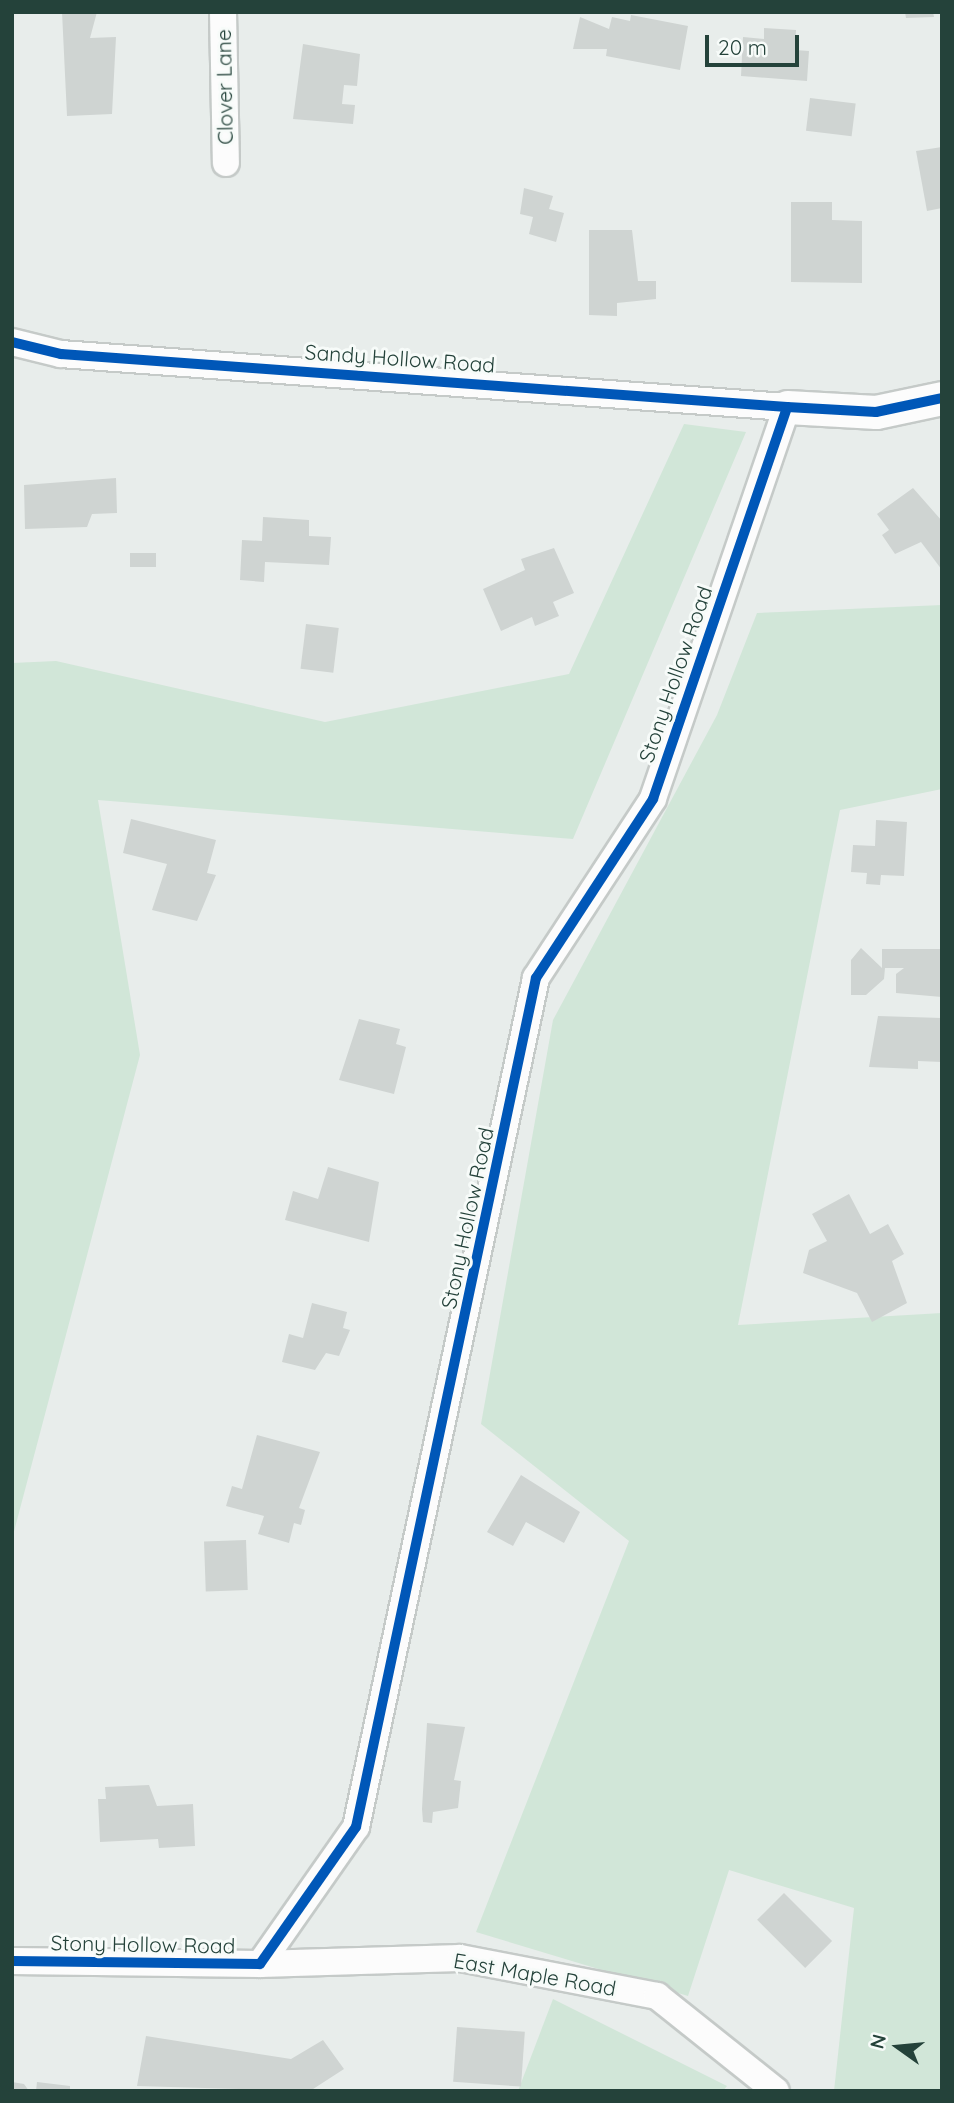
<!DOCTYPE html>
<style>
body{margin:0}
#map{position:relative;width:954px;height:2103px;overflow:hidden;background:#e8edeb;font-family:Quicksand,sans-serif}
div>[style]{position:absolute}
.green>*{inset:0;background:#d1e6d8}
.building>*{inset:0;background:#cfd4d2;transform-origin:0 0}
.roads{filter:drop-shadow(2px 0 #c5cac8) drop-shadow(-2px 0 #c5cac8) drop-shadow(0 2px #c5cac8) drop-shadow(0 -2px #c5cac8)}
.minor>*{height:26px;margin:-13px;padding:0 13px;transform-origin:13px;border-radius:13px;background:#fcfcfc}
.tertiary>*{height:33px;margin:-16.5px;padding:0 16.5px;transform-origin:16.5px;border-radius:16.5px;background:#fcfcfc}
.cycleway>*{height:10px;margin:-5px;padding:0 5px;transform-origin:5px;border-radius:5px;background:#0057b8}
span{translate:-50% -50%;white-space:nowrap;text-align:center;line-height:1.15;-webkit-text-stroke:6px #f7fbf9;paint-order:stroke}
.street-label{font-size:21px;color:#24423a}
.frame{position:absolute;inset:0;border:14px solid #24423a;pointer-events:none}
.north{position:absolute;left:863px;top:2012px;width:70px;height:70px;-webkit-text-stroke:5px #f7fbf9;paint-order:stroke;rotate:285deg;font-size:19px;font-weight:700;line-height:28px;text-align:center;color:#24423a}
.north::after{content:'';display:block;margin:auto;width:24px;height:32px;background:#24423a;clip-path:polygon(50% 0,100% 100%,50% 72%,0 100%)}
.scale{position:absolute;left:705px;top:35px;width:94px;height:32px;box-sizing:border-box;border:4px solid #24423a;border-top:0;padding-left:9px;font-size:21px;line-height:24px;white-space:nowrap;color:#24423a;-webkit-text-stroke:5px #f7fbf9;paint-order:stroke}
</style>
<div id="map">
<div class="green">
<i style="clip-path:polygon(684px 424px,746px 432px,573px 839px,98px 800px,140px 1055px,12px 1539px,12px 663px,56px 661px,325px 722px,569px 674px)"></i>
<i style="clip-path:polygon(942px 605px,942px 789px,840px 810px,738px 1325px,942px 1313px,942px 2091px,834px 2091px,854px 1908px,729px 1870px,688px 1996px,476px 1932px,629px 1541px,481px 1424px,553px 1020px,717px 715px,757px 613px)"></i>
<i style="clip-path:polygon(553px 1999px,727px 2086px,723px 2091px,518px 2091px)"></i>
</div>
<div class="building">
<i style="clip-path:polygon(62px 12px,97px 12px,90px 38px,116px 37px,112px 114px,67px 116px)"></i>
<i style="clip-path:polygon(905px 12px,933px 12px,934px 17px,906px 18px)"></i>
<i style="clip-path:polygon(631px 15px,688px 26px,680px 70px,606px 56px,607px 49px,573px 49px,580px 17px,609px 29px,612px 17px,630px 21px)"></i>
<i style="clip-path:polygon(764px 28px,796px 30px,795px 50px,809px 51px,807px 81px,741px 76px,743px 37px,764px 39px)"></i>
<i style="clip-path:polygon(303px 44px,360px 54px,357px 86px,344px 85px,342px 104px,355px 105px,353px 124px,293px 119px)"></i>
<i style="left:810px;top:98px;width:46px;height:33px;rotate:7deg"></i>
<i style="clip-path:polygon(942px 147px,942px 208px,927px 211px,916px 151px)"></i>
<i style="clip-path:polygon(524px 188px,553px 196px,549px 209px,564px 213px,556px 242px,529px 234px,533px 217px,520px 214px)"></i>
<i style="clip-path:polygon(791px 202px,832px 202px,832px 220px,862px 221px,862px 283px,791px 282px)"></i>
<i style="clip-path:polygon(589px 230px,632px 230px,638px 281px,656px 281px,656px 299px,617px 303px,617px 316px,589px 315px)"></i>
<i style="clip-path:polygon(116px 478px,117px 513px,92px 514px,87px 527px,25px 529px,24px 485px)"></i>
<i style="clip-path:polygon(913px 488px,942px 521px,942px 570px,921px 542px,895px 554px,882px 535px,889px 530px,877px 514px)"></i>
<i style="clip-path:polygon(263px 517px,309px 520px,309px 536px,331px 537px,329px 565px,265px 562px,264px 582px,240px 580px,242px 540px,262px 541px)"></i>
<i style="clip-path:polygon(554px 548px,574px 593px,553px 602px,559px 616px,535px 626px,532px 617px,501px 631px,483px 589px,525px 570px,521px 559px)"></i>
<i style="left:130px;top:553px;width:26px;height:14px"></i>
<i style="left:306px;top:624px;width:33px;height:45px;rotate:7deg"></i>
<i style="clip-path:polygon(131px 819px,216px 840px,207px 873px,216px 875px,197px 921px,152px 910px,167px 864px,123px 853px)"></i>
<i style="clip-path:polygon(876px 820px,907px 822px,904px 876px,881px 875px,880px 885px,866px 884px,867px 873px,851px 872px,853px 845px,875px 846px)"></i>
<i style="clip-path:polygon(861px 948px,882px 968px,882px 949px,942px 949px,942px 997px,896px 993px,896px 974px,904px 968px,885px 968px,884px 979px,866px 995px,851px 995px,851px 960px)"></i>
<i style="clip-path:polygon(878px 1016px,942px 1018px,942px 1062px,918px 1061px,918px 1069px,869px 1067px)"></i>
<i style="clip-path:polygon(359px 1019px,400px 1029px,396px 1044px,406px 1047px,394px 1094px,339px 1080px)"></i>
<i style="clip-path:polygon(328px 1167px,379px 1182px,369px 1242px,285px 1220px,293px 1191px,318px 1199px)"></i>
<i style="clip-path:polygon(849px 1194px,870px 1234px,888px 1224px,904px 1254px,892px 1261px,907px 1303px,872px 1322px,857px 1293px,803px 1273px,809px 1250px,827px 1241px,812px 1214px)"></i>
<i style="clip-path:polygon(312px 1303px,347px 1312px,343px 1328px,350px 1330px,339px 1356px,326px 1353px,315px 1370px,282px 1362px,289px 1334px,303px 1338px)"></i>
<i style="clip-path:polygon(257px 1435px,320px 1452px,299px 1508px,305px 1510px,301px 1525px,294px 1523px,289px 1543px,258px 1534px,264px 1516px,226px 1506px,232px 1486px,242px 1489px)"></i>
<i style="clip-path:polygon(521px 1475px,580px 1512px,564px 1543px,526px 1522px,513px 1546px,487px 1532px)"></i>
<i style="left:246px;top:1540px;width:50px;height:42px;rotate:88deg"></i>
<i style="clip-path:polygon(427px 1723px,465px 1727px,454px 1780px,461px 1781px,458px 1808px,433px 1812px,432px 1823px,423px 1822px,422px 1809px)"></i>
<i style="clip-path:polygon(149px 1785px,157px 1806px,193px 1804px,195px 1846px,159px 1848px,158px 1839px,100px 1842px,98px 1799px,106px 1799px,105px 1787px)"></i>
<i style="left:784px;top:1893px;width:68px;height:38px;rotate:45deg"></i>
<i style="left:457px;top:2027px;width:68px;height:55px;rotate:4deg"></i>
<i style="clip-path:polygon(146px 2036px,291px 2059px,323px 2040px,344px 2069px,310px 2091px,137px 2086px)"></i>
<i style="clip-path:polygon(12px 2082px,24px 2084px,29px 2091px,12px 2091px)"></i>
<i style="clip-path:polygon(37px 2082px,70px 2086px,70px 2091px,36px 2091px)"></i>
</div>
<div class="roads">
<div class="minor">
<i style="left:223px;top:12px;width:151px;rotate:88.9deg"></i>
<i style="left:12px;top:342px;width:50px;rotate:13.8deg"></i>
<i style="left:61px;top:354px;width:728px;rotate:4.18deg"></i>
<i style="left:787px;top:407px;width:414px;rotate:108.9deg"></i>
<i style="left:653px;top:799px;width:214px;rotate:123.2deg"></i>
<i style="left:536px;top:978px;width:868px;rotate:101.97deg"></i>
<i style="left:356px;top:1827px;width:167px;rotate:125deg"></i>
<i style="left:260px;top:1964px;width:248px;rotate:-179.3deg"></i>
<i style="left:260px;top:1964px;width:200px;rotate:-1.7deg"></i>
<i style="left:460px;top:1958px;width:201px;rotate:10.9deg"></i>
<i style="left:657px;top:1996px;width:152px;rotate:38.6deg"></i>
</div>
<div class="tertiary">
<i style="left:787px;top:407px;width:89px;rotate:3.2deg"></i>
<i style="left:876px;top:412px;width:67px;rotate:-12deg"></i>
</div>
</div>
<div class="cycleway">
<i style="left:12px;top:342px;width:50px;rotate:13.8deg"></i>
<i style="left:61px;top:354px;width:728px;rotate:4.18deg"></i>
<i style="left:787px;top:407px;width:89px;rotate:3.2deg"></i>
<i style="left:876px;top:412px;width:67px;rotate:-12deg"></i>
<i style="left:12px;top:1961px;width:248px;rotate:0.7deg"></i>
<i style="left:260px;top:1964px;width:167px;rotate:-55deg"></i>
<i style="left:356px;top:1827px;width:868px;rotate:-78.03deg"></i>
<i style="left:536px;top:978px;width:214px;rotate:-56.8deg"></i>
<i style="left:653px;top:799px;width:414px;rotate:-71.1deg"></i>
</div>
<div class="street-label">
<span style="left:224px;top:87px;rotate:-91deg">Clover Lane</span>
<span style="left:400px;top:358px;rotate:4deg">Sandy Hollow Road</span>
<span style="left:675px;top:674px;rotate:-71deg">Stony Hollow Road</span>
<span style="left:467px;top:1218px;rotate:-78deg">Stony Hollow Road</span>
<span style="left:143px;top:1944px;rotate:1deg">Stony Hollow Road</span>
<span style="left:535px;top:1974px;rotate:10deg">East Maple Road</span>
</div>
<div class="frame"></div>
<div class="north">N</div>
<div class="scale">20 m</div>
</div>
